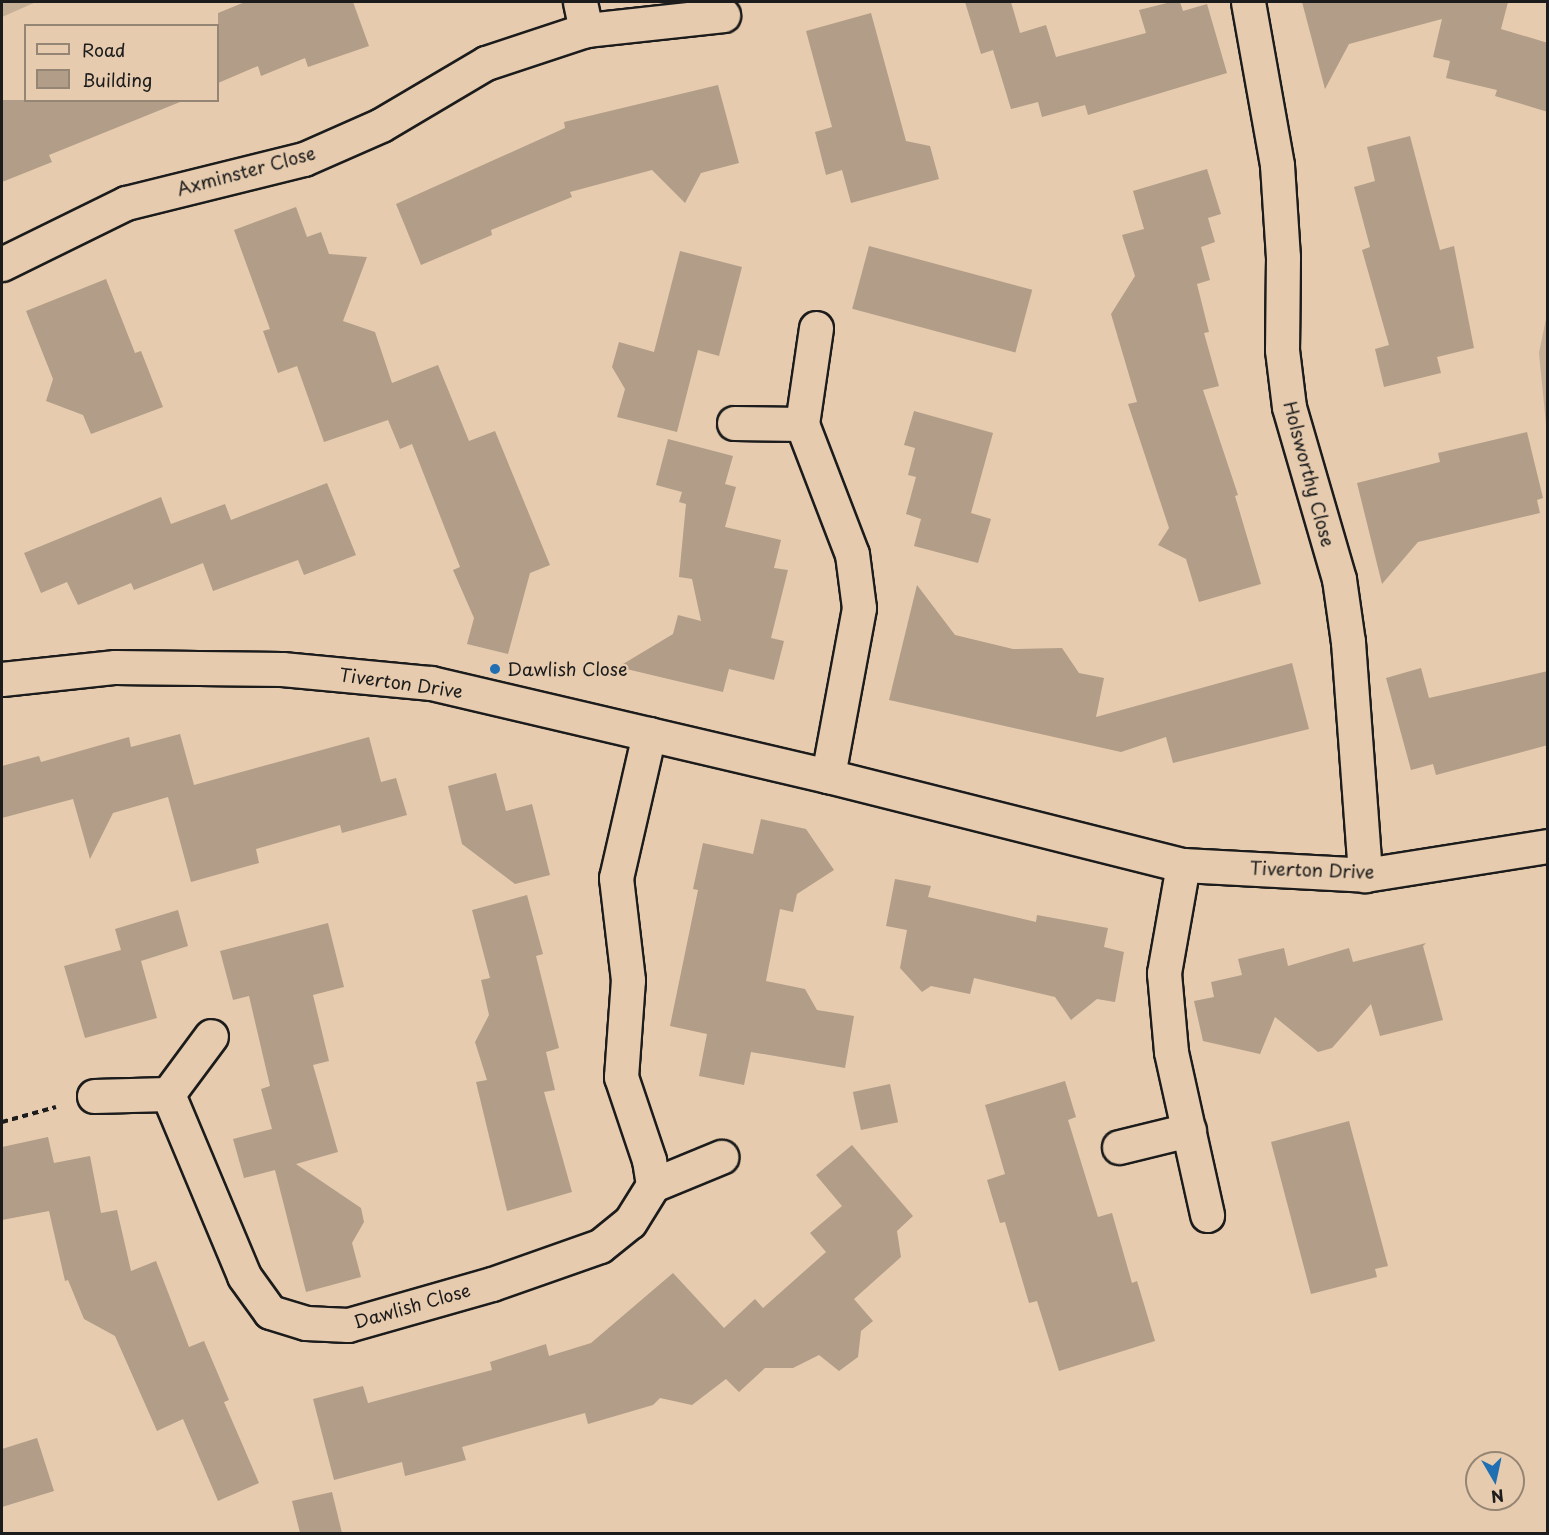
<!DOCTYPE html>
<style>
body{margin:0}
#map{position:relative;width:1549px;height:1535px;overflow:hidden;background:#e6cbae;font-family:"Playpen Sans",sans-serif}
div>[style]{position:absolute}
.green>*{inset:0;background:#c5af96}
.building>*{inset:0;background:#b19d88;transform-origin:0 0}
.path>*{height:4px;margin-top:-2px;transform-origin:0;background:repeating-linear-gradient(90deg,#1c1c1c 0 6px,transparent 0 10.5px)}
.roads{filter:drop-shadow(2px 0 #1c1c1c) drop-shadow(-2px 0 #1c1c1c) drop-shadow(0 2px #1c1c1c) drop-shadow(0 -2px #1c1c1c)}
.minor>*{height:33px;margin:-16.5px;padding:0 16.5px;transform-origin:16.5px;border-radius:16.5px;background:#e6cbae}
.dots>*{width:16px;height:16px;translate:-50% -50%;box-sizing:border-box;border:3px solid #e6cbae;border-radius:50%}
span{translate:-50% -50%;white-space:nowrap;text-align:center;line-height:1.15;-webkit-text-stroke:4.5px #e6cbae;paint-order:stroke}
.street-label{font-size:18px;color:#1c1c1c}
.poi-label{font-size:18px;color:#1c1c1c}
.left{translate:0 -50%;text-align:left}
.frame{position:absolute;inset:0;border:3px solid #1c1c1c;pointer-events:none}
.legend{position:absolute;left:24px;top:24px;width:195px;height:78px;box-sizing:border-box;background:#e6cbae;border:2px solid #958574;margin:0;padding:8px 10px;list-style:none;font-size:18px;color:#1c1c1c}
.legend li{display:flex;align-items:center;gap:12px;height:30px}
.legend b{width:30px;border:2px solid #958574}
.north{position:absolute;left:1465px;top:1451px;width:60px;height:60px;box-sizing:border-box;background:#e6cbae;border:2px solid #958574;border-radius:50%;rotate:171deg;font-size:16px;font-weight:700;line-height:24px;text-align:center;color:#1c1c1c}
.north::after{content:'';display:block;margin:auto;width:21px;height:27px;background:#1f6fb2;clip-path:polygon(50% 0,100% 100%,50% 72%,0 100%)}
</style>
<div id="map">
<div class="green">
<i style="clip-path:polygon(2px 2px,36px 2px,2px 17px)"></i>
<i style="clip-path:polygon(1547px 314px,1548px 314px,1547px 434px,1539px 353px)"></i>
</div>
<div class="building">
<i style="clip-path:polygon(245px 2px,353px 2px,369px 46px,308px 67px,305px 58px,261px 76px,258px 66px,218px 83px,218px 13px)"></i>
<i style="clip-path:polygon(965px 2px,1011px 2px,1020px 33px,1046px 25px,1056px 57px,1146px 33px,1139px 10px,1171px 2px,1180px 2px,1183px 11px,1207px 4px,1227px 73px,1088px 115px,1085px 105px,1042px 117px,1038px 102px,1011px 109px,993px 50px,981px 54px)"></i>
<i style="clip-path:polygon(1302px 2px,1508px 2px,1501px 29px,1548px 43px,1548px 112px,1495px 96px,1497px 90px,1446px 78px,1450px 61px,1433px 57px,1442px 19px,1349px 44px,1325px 89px)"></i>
<i style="clip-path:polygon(871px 13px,906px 141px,930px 146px,939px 179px,851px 203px,842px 170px,826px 175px,815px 132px,832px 127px,806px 31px)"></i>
<i style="clip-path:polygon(718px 85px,739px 163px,701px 173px,685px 203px,652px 170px,570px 192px,572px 197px,491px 230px,492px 235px,421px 265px,396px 204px,565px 128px,564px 122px)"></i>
<i style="clip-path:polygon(2px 100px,179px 100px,180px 102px,49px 155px,52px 162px,2px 182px)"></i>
<i style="clip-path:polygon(1410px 136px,1440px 250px,1454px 246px,1474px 348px,1437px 357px,1441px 373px,1384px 387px,1375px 349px,1389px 345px,1362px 250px,1370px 247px,1354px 187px,1375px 181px,1367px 147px)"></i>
<i style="clip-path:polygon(1207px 169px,1221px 214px,1208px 218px,1215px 242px,1201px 247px,1210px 280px,1197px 284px,1209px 332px,1204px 333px,1219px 386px,1203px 390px,1238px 495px,1235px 496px,1261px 584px,1199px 602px,1186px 559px,1158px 545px,1169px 528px,1128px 404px,1137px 402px,1111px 314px,1135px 276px,1122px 235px,1144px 229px,1133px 191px)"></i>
<i style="clip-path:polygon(296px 207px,307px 237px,321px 232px,329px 254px,367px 257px,343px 321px,375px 332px,392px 383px,438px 365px,469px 441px,495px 431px,550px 565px,530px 573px,508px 654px,467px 644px,474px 618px,453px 570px,460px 567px,412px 444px,400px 449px,388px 420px,324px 442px,297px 366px,278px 373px,263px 331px,270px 329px,234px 230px)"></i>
<i style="left:869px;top:246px;width:169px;height:65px;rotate:15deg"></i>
<i style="clip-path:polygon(680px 251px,742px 267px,719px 356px,698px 350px,677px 432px,617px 417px,625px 389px,612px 367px,619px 342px,654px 352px)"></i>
<i style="clip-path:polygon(106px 279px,135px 353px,141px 351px,163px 407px,91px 434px,83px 415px,46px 401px,53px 379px,26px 311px)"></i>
<i style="clip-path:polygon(914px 411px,993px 433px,971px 513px,991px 519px,978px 563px,914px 546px,921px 519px,906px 514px,916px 477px,908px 475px,915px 448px,904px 445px)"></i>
<i style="clip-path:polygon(1527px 432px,1543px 498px,1537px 500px,1540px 513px,1418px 542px,1382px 584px,1357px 483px,1440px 462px,1438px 453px)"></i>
<i style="clip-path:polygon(668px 439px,733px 456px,725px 484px,736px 487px,725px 527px,781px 540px,774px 568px,788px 570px,771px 638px,784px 641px,774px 680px,729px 669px,723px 692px,618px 667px,673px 634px,678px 615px,701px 621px,692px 579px,679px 577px,686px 504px,679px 502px,682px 492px,656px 485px)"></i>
<i style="clip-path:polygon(327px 483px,356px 555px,304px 575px,298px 560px,213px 591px,203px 563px,134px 590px,131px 583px,78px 605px,67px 582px,41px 593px,24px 553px,161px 497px,171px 524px,225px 504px,231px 520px)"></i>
<i style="clip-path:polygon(917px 585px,955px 635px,1013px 649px,1062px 648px,1079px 673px,1104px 678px,1096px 717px,1292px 663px,1309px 729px,1173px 763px,1166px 737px,1121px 752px,889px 700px)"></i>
<i style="clip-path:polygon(1421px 668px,1429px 698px,1548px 671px,1548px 745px,1436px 775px,1433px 764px,1411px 770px,1386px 678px)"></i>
<i style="clip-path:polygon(180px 734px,194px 785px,369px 737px,381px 782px,396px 778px,407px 815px,342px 833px,340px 825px,256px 849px,259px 863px,191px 882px,168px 797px,113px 813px,90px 859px,73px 799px,2px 818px,2px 766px,39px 756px,41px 762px,129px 737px,131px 747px)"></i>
<i style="clip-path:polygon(496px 773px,506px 811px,532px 804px,550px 875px,515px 884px,462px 844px,448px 786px)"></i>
<i style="clip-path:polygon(761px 819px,806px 829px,834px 870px,797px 894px,793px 912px,780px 909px,766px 981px,805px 989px,817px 1010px,854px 1016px,845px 1068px,751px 1052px,744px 1085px,699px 1076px,707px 1034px,670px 1026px,698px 890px,693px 889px,703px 843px,753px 854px)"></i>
<i style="clip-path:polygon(895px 879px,931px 886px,928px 897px,1036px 922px,1037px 915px,1108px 928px,1104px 947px,1124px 952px,1115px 1002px,1097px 999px,1071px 1020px,1055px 997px,974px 978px,970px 994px,931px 986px,922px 992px,900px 968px,907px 930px,886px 926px)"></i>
<i style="clip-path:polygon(527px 895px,543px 954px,536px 956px,559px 1048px,546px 1052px,555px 1090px,544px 1092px,572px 1192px,507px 1211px,476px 1082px,487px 1080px,475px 1042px,489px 1015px,481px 980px,490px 978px,472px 910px)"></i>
<i style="clip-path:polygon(178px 910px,188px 946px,141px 961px,157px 1018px,85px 1038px,64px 966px,121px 950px,115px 929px)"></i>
<i style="clip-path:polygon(328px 923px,344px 987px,313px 995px,329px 1061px,313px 1065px,338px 1152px,296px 1164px,361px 1208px,364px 1222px,352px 1243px,361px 1277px,306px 1292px,275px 1170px,244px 1178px,233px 1139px,272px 1129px,261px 1089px,270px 1086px,249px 996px,233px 1000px,220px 951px)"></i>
<i style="clip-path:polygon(1426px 943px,1423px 946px,1443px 1020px,1380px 1036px,1371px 1004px,1332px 1048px,1318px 1052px,1275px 1017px,1260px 1054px,1203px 1041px,1194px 1001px,1214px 997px,1211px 982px,1242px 975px,1238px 959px,1284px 948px,1288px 966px,1349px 948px,1353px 962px)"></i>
<i style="clip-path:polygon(1065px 1081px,1076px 1117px,1068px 1120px,1098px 1217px,1112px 1213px,1132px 1283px,1137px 1281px,1155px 1341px,1059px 1371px,1037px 1301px,1029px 1303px,1005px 1222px,1000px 1223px,987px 1180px,1005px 1174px,985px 1105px)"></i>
<i style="left:890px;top:1084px;width:39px;height:38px;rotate:78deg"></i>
<i style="clip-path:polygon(1349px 1121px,1388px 1266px,1375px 1269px,1377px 1277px,1311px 1294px,1271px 1142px)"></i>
<i style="clip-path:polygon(48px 1137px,54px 1163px,90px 1156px,101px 1213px,117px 1210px,131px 1271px,156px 1261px,189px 1347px,204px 1341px,229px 1400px,224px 1402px,259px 1483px,218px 1501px,183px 1419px,157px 1431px,115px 1336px,84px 1319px,68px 1280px,65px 1281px,49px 1211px,2px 1220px,2px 1147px)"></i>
<i style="clip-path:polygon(852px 1145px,913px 1216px,897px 1231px,901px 1257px,854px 1299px,873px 1321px,861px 1331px,858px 1357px,839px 1371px,819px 1355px,793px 1368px,765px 1368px,739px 1392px,726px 1379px,692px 1405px,660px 1398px,653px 1405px,588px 1424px,585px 1413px,462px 1447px,466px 1460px,405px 1476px,402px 1462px,334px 1480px,313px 1399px,363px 1386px,368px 1403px,492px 1370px,490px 1362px,546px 1344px,549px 1356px,591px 1343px,673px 1273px,724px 1328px,755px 1299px,763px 1308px,826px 1252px,810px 1233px,842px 1206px,816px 1175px)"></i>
<i style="clip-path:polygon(37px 1438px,54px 1491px,2px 1507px,2px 1449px)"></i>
<i style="clip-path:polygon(332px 1492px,342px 1533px,300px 1533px,292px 1501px)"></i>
</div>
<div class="path">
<i style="left:2px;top:1122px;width:56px;rotate:-15.5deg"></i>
</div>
<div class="roads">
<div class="minor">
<i style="left:580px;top:2px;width:29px;rotate:78deg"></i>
<i style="left:1248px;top:2px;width:166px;rotate:79.9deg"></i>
<i style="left:1277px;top:165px;width:92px;rotate:86.3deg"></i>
<i style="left:1283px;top:257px;width:93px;rotate:90.6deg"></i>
<i style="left:1282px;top:350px;width:57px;rotate:83deg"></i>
<i style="left:1289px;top:407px;width:179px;rotate:73.8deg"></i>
<i style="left:1339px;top:579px;width:64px;rotate:81.9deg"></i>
<i style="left:1348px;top:642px;width:234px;rotate:85.8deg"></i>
<i style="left:2px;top:264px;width:138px;rotate:-26.2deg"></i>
<i style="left:126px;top:203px;width:183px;rotate:-13.9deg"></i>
<i style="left:304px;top:159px;width:84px;rotate:-23.8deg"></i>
<i style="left:381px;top:125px;width:122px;rotate:-30.6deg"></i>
<i style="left:486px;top:63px;width:105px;rotate:-18.3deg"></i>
<i style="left:586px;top:30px;width:138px;rotate:-6.2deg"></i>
<i style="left:816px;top:328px;width:97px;rotate:98.3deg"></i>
<i style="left:802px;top:424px;width:139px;rotate:69deg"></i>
<i style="left:852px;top:554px;width:54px;rotate:82.6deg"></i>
<i style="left:859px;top:608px;width:171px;rotate:100.5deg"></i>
<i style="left:734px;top:423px;width:68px;rotate:0.8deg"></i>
<i style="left:2px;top:679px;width:114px;rotate:-6.1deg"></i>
<i style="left:115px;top:667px;width:167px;rotate:0.7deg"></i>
<i style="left:282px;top:669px;width:150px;rotate:5.4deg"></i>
<i style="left:431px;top:683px;width:408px;rotate:13.2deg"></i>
<i style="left:828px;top:776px;width:366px;rotate:14.1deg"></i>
<i style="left:1183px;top:865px;width:182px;rotate:3.1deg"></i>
<i style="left:1365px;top:875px;width:185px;rotate:-9deg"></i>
<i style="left:1183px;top:865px;width:110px;rotate:100deg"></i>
<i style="left:1164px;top:973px;width:79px;rotate:84.9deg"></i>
<i style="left:1171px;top:1052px;width:167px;rotate:77.5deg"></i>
<i style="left:168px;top:1094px;width:197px;rotate:67.3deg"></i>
<i style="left:244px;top:1276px;width:44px;rotate:54.2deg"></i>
<i style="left:270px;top:1312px;width:38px;rotate:17deg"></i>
<i style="left:306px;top:1323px;width:42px;rotate:2.7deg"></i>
<i style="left:348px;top:1325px;width:150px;rotate:-15.9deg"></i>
<i style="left:492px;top:1284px;width:114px;rotate:-19.4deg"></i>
<i style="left:600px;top:1246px;width:38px;rotate:-39deg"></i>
<i style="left:630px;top:1222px;width:44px;rotate:-58.1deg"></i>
<i style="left:653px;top:1185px;width:25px;rotate:-99deg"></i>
<i style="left:649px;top:1160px;width:88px;rotate:-108.6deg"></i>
<i style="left:621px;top:1077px;width:97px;rotate:-85.9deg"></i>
<i style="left:628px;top:980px;width:103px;rotate:-96.7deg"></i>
<i style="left:616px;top:878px;width:148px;rotate:-77.1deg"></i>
<i style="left:94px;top:1096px;width:74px;rotate:-1.5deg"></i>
<i style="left:168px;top:1094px;width:72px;rotate:-53.4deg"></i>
<i style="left:1119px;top:1147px;width:72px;rotate:-13.7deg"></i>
<i style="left:653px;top:1185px;width:74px;rotate:-22.4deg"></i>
</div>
</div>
<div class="dots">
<i style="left:495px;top:669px;background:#1f6fb2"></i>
</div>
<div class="street-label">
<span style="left:246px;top:171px;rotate:-15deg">Axminster Close</span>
<span style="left:1309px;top:474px;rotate:75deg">Holsworthy Close</span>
<span style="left:401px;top:683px;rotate:8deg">Tiverton Drive</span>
<span style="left:1312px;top:870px;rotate:2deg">Tiverton Drive</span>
<span style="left:412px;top:1306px;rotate:-16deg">Dawlish Close</span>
</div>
<div class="poi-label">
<span class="left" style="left:507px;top:669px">Dawlish Close</span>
</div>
<div class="frame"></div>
<ul class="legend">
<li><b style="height:8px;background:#e6cbae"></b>Road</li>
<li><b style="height:16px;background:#b19d88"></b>Building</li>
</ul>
<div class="north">N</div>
</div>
